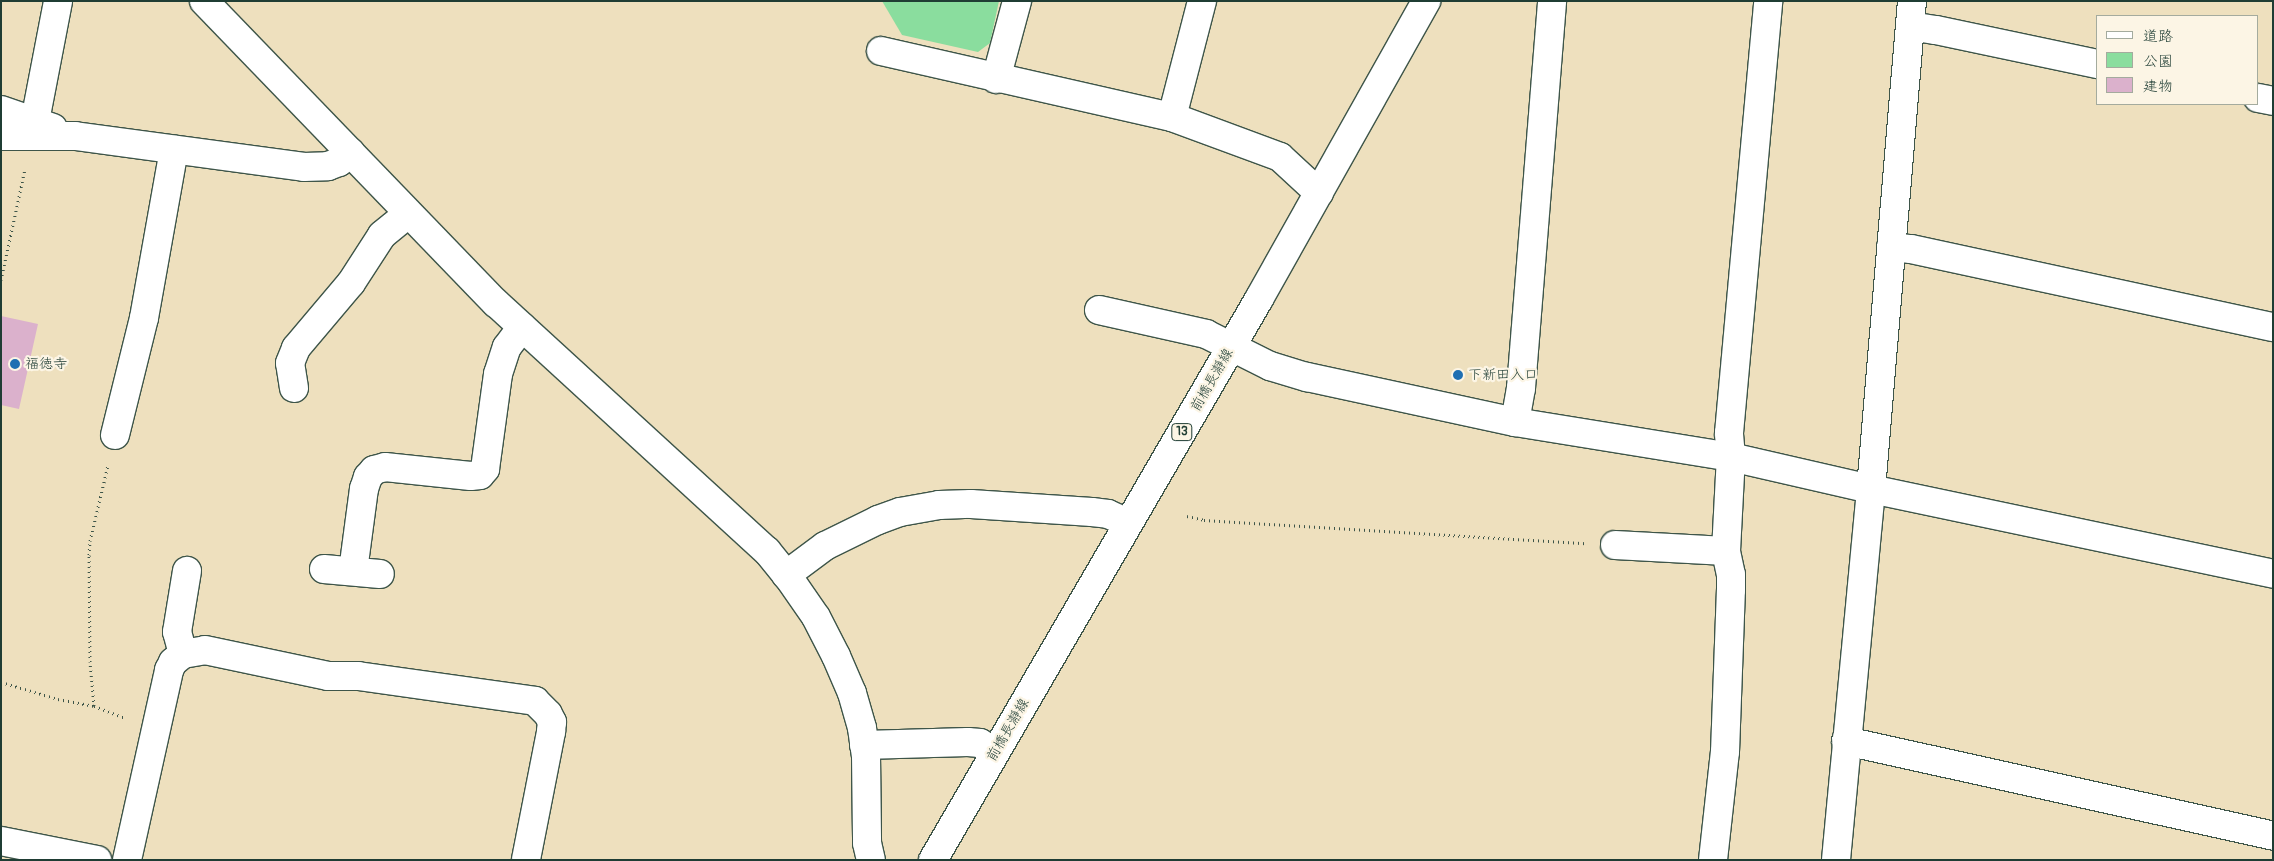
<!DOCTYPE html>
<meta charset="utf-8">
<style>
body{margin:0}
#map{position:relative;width:2274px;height:861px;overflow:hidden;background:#eee0be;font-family:Pangolin,"Klee One",sans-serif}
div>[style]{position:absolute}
.green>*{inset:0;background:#8add9e}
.building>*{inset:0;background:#dbb1cc}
.path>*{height:3px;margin-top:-1.5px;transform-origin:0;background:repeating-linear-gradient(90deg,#3e5549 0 1px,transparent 0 5px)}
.roads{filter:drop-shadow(1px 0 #3e5549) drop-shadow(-1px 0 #3e5549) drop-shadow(0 1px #3e5549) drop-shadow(0 -1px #3e5549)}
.minor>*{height:28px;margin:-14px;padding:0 14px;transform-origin:14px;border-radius:14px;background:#fff}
.major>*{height:28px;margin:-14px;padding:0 14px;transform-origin:14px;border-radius:14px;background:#fff}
.dots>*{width:14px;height:14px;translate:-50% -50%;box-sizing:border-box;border:2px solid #fcf5e5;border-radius:50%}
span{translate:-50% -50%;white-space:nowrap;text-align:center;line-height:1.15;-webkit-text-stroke:4.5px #fcf5e5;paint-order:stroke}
.shield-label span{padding:1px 4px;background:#fcf5e5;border:1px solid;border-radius:4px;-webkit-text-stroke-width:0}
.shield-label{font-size:12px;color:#1f3d34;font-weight:700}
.poi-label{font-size:14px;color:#1f3d34}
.left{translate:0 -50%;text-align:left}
.street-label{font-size:14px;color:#1f3d34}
.frame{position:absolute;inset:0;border:2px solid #1f3d34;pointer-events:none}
.legend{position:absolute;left:2096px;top:15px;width:162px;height:90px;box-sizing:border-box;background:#fcf5e5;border:1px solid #a4ab9e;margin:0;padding:6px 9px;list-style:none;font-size:15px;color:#1f3d34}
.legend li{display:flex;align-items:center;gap:10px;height:25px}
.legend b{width:25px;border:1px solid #a4ab9e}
</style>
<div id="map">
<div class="green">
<i style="clip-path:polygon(882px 1px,999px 1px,990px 43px,978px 52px,902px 35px)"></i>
</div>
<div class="building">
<i style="clip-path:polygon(1px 316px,38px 324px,19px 409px,1px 405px)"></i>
</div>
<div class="path">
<i style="left:1px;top:280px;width:114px;rotate:-77.8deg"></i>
<i style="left:1187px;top:516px;width:17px;rotate:13deg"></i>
<i style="left:1204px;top:520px;width:382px;rotate:3.5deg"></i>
<i style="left:1px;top:682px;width:59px;rotate:16.6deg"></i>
<i style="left:58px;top:699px;width:37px;rotate:11deg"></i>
<i style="left:94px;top:706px;width:34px;rotate:21deg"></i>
<i style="left:94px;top:706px;width:44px;rotate:-95.2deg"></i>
<i style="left:90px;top:662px;width:107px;rotate:-90.5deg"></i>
<i style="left:89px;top:555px;width:14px;rotate:-86deg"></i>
<i style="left:90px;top:541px;width:78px;rotate:-76.7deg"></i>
</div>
<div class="roads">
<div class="minor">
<i style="left:204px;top:1px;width:420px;rotate:46deg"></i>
<i style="left:496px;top:303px;width:367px;rotate:42.5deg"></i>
<i style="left:767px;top:551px;width:35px;rotate:51deg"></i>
<i style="left:789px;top:578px;width:47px;rotate:55.3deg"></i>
<i style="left:816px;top:617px;width:44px;rotate:62.9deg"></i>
<i style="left:836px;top:656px;width:40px;rotate:66.6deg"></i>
<i style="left:852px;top:693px;width:36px;rotate:74deg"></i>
<i style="left:862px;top:728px;width:27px;rotate:82deg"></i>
<i style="left:866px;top:755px;width:88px;rotate:89.3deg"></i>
<i style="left:867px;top:843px;width:17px;rotate:77deg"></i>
<i style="left:1910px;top:26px;width:26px;rotate:9deg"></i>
<i style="left:1936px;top:30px;width:166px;rotate:11.9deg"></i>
<i style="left:881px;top:51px;width:298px;rotate:12.8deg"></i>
<i style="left:1172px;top:117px;width:115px;rotate:20.3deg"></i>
<i style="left:1280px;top:157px;width:53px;rotate:42.7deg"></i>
<i style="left:996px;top:79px;width:81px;rotate:-74.9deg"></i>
<i style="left:2258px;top:98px;width:15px;rotate:11deg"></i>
<i style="left:1px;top:110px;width:55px;rotate:19.1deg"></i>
<i style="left:1172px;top:117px;width:120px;rotate:-75.5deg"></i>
<i style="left:35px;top:121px;width:122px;rotate:-79.1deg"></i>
<i style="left:1px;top:136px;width:74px"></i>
<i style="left:75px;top:136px;width:231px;rotate:7.7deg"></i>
<i style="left:304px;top:167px;width:24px;rotate:-2deg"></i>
<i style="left:328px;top:166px;width:12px;rotate:-20deg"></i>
<i style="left:339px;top:162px;width:15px;rotate:-42deg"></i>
<i style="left:1891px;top:247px;width:20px;rotate:6deg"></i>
<i style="left:1911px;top:249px;width:370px;rotate:12.2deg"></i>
<i style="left:1099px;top:310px;width:110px;rotate:12.6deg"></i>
<i style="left:1206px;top:334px;width:72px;rotate:26.6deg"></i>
<i style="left:1270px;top:366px;width:39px;rotate:17deg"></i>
<i style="left:1307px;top:377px;width:213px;rotate:12.2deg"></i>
<i style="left:1515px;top:422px;width:219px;rotate:9.2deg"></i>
<i style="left:1731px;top:457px;width:144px;rotate:12.9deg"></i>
<i style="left:1871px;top:489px;width:411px;rotate:11.9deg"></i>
<i style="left:294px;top:388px;width:25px;rotate:-99deg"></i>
<i style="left:290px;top:363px;width:16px;rotate:-68deg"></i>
<i style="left:296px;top:348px;width:85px;rotate:-49.8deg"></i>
<i style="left:351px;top:283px;width:57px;rotate:-57.1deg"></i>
<i style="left:382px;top:235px;width:33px;rotate:-39deg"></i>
<i style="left:1515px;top:422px;width:35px;rotate:-80deg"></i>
<i style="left:1521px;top:388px;width:388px;rotate:-85.4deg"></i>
<i style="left:115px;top:435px;width:121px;rotate:-76.1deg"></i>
<i style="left:144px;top:318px;width:171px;rotate:-79.9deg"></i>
<i style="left:1615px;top:545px;width:111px;rotate:3.1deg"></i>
<i style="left:324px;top:569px;width:56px;rotate:5.1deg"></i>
<i style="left:353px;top:571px;width:83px;rotate:-82.4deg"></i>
<i style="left:364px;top:489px;width:13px;rotate:-72deg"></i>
<i style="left:368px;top:477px;width:9px;rotate:-49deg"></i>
<i style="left:374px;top:470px;width:11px;rotate:-15deg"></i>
<i style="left:385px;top:467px;width:86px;rotate:6deg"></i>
<i style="left:471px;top:476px;width:9px;rotate:-6deg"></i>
<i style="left:480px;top:475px;width:8px;rotate:-50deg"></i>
<i style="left:485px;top:469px;width:96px;rotate:-82.2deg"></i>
<i style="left:498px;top:374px;width:28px;rotate:-72deg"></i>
<i style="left:507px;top:347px;width:25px;rotate:-53deg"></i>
<i style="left:786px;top:575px;width:49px;rotate:-36.6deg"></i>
<i style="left:825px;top:546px;width:59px;rotate:-26.1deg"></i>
<i style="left:878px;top:520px;width:23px;rotate:-20deg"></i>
<i style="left:900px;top:512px;width:40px;rotate:-10deg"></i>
<i style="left:939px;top:505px;width:32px;rotate:-2deg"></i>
<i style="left:971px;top:504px;width:121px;rotate:3.8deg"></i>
<i style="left:1092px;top:512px;width:16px;rotate:7deg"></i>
<i style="left:1108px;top:514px;width:22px;rotate:24deg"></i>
<i style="left:183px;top:654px;width:23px;rotate:-105deg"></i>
<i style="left:177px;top:632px;width:62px;rotate:-80.7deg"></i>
<i style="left:1846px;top:741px;width:437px;rotate:12.5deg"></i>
<i style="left:864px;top:745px;width:104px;rotate:-1.7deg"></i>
<i style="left:968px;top:742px;width:12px;rotate:5deg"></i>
<i style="left:980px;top:743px;width:17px;rotate:31deg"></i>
<i style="left:1px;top:841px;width:98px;rotate:11.2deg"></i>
<i style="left:127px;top:860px;width:195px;rotate:-77.5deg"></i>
<i style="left:169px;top:670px;width:9px;rotate:-63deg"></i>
<i style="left:173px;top:662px;width:13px;rotate:-39deg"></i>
<i style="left:183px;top:654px;width:22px;rotate:-10deg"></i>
<i style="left:205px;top:650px;width:126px;rotate:11.9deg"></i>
<i style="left:328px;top:676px;width:30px"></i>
<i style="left:358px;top:676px;width:179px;rotate:8deg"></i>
<i style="left:535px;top:701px;width:18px;rotate:45deg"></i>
<i style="left:548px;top:714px;width:9px;rotate:63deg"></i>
<i style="left:552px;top:722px;width:10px;rotate:96deg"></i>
<i style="left:551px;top:732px;width:130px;rotate:101.1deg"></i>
<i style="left:1713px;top:860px;width:109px;rotate:-83.7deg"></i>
<i style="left:1725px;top:752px;width:162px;rotate:-87.9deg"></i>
<i style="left:1731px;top:590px;width:15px;rotate:-90deg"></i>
<i style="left:1731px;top:575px;width:25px;rotate:-102deg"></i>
<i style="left:1726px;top:551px;width:94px;rotate:-87deg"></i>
<i style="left:1731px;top:457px;width:24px;rotate:-95deg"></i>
<i style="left:1729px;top:433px;width:434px;rotate:-84.8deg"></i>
<i style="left:1836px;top:860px;width:373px;rotate:-84.6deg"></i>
<i style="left:1871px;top:489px;width:490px;rotate:-85.2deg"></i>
</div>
<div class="major">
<i style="left:933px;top:860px;width:649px;rotate:-59.84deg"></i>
<i style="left:1259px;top:299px;width:342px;rotate:-60.7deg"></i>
</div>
</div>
<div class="dots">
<i style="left:15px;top:364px;background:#1f6fb2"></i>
<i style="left:1458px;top:375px;background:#1f6fb2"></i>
</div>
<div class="shield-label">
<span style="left:1182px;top:432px">13</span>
</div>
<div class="poi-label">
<span class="left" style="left:25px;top:364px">福徳寺</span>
<span class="left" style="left:1468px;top:375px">下新田入口</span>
</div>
<div class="street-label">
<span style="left:1212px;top:380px;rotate:-60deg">前橋長瀞線</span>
<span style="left:1008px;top:730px;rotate:-60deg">前橋長瀞線</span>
</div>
<div class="frame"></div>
<ul class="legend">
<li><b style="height:6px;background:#fff"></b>道路</li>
<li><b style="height:14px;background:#8add9e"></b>公園</li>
<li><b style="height:14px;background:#dbb1cc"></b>建物</li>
</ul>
</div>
